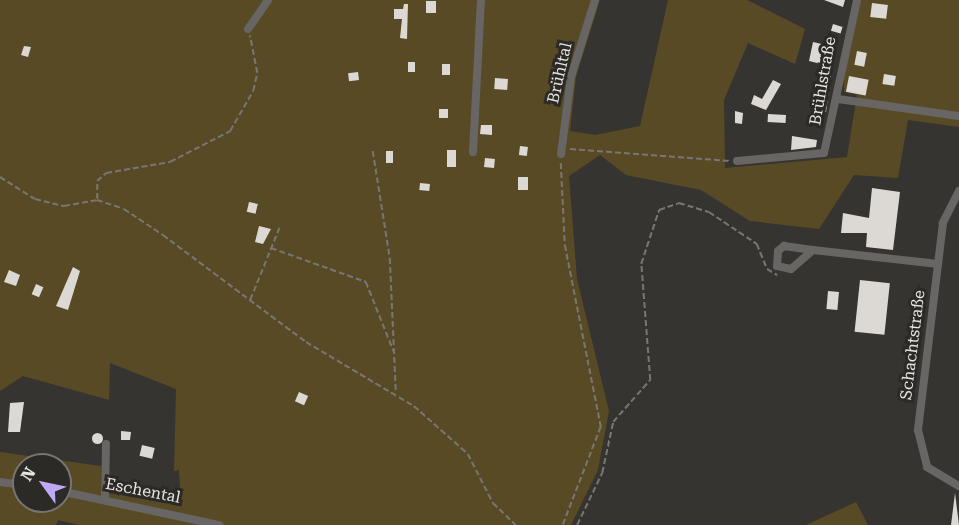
<!DOCTYPE html>
<meta charset="utf-8">
<style>
body{margin:0}
#map{position:relative;width:959px;height:525px;overflow:hidden;background:#363430;font-family:"Roboto Serif",serif}
div>[style]{position:absolute}
.green>*{inset:0;background:#594a26}
.building>*{inset:0;background:#dcd9d4;transform-origin:0 0}
.round{border-radius:50%}
.path>*{height:1.5px;margin-top:-0.75px;transform-origin:0;background:repeating-linear-gradient(90deg,#777672 0 6px,transparent 0 9px)}
.minor>*{height:8px;margin:-4px;padding:0 4px;transform-origin:4px;border-radius:4px;background:#676664}
span{translate:-50% -50%;white-space:nowrap;text-align:center;line-height:1.15;-webkit-text-stroke:6px #2c2a26;paint-order:stroke}
.street-label{font-size:16px;color:#e6e5e2}
.north{position:absolute;left:12px;top:453px;width:60px;height:60px;box-sizing:border-box;background:#2c2a26;border:2px solid #767571;border-radius:50%;rotate:303deg;font-size:16px;font-weight:700;line-height:24px;text-align:center;color:#e6e5e2}
.north::after{content:'';display:block;margin:auto;width:21px;height:27px;background:#bfa8f4;clip-path:polygon(50% 0,100% 100%,50% 72%,0 100%)}
</style>
<div id="map">
<div class="green">
<i style="clip-path:polygon(evenodd,0 0,600px 0,576px 77px,570px 131px,595px 135px,640px 126px,668px 0,747px 0,805px 29px,795px 64px,748px 43px,724px 100px,725px 168px,847px 157px,857px 95px,844px 92px,844px 75px,861px 0,959px 0,959px 127px,908px 120px,898px 178px,854px 175px,819px 229px,750px 221px,701px 190px,626px 175px,600px 155px,569px 176px,577px 279px,609px 411px,598px 470px,571px 525px,79px 525px,58px 520px,56px 525px,0 525px,0 452px,101px 466px,101px 492px,181px 505px,179px 470px,174px 471px,176px 389px,110px 363px,109px 400px,23px 376px,0 391px,0 0,24px 465px,60px 465px,60px 501px,24px 501px,24px 465px)"></i>
<i style="clip-path:polygon(856px 502px,868px 525px,806px 525px)"></i>
</div>
<div class="building">
<i style="clip-path:polygon(824px 0,845px 0,843px 7px)"></i>
<i style="left:426px;top:1px;width:10px;height:12px"></i>
<i style="left:872px;top:3px;width:16px;height:14px;rotate:7deg"></i>
<i style="clip-path:polygon(404px 4px,408px 4px,407px 39px,400px 38px,402px 19px,394px 19px,394px 9px,403px 9px)"></i>
<i style="left:833px;top:24px;width:10px;height:7px;rotate:17deg"></i>
<i style="clip-path:polygon(813px 42px,830px 46px,821px 64px,809px 61px)"></i>
<i style="clip-path:polygon(24px 46px,31px 47px,28px 57px,21px 55px)"></i>
<i style="left:857px;top:51px;width:10px;height:14px;rotate:11deg"></i>
<i style="left:408px;top:62px;width:7px;height:10px"></i>
<i style="left:442px;top:64px;width:8px;height:11px"></i>
<i style="left:358px;top:72px;width:8px;height:10px;rotate:83deg"></i>
<i style="clip-path:polygon(824px 73px,831px 74px,826px 112px,817px 112px)"></i>
<i style="left:884px;top:74px;width:12px;height:10px;rotate:9deg"></i>
<i style="left:849px;top:76px;width:20px;height:16px;rotate:11deg"></i>
<i style="left:495px;top:78px;width:13px;height:11px;rotate:4deg"></i>
<i style="clip-path:polygon(773px 80px,781px 84px,766px 110px,751px 104px,754px 95px,762px 99px)"></i>
<i style="left:439px;top:109px;width:9px;height:9px"></i>
<i style="clip-path:polygon(735px 111px,743px 113px,742px 124px,735px 123px)"></i>
<i style="left:768px;top:114px;width:18px;height:8px;rotate:3deg"></i>
<i style="clip-path:polygon(481px 125px,492px 125px,492px 135px,480px 134px)"></i>
<i style="clip-path:polygon(792px 136px,817px 140px,816px 147px,791px 150px)"></i>
<i style="left:520px;top:146px;width:8px;height:9px;rotate:7deg"></i>
<i style="left:456px;top:150px;width:17px;height:9px;rotate:90deg"></i>
<i style="left:386px;top:151px;width:7px;height:12px"></i>
<i style="left:485px;top:158px;width:10px;height:9px;rotate:6deg"></i>
<i style="left:518px;top:177px;width:10px;height:13px"></i>
<i style="left:420px;top:183px;width:10px;height:7px;rotate:6deg"></i>
<i style="clip-path:polygon(872px 188px,900px 192px,893px 250px,866px 247px,867px 233px,841px 233px,843px 213px,869px 218px)"></i>
<i style="left:249px;top:202px;width:9px;height:10px;rotate:13deg"></i>
<i style="clip-path:polygon(259px 226px,271px 229px,263px 244px,255px 242px)"></i>
<i style="clip-path:polygon(73px 267px,80px 271px,68px 310px,56px 306px)"></i>
<i style="clip-path:polygon(9px 270px,20px 275px,16px 286px,4px 282px)"></i>
<i style="left:860px;top:280px;width:30px;height:52px;rotate:6deg"></i>
<i style="left:36px;top:284px;width:8px;height:11px;rotate:23deg"></i>
<i style="left:828px;top:291px;width:11px;height:18px;rotate:5deg"></i>
<i style="left:299px;top:392px;width:10px;height:10px;rotate:24deg"></i>
<i style="clip-path:polygon(24px 402px,20px 432px,8px 432px,10px 403px)"></i>
<i style="clip-path:polygon(121px 431px,131px 432px,130px 440px,121px 440px)"></i>
<i class="round" style="left:91.5px;top:432.5px;width:11px;height:11px"></i>
<i style="left:142px;top:445px;width:13px;height:11px;rotate:13deg"></i>
<i style="clip-path:polygon(955px 493px,959px 525px,951px 525px)"></i>
</div>
<div class="path">
<i style="left:570px;top:149px;width:160px;rotate:4.3deg"></i>
<i style="left:373px;top:151px;width:108px;rotate:81deg"></i>
<i style="left:390px;top:258px;width:133px;rotate:87.4deg"></i>
<i style="left:561px;top:163px;width:82px;rotate:87.2deg"></i>
<i style="left:565px;top:245px;width:186px;rotate:78.8deg"></i>
<i style="left:601px;top:427px;width:105px;rotate:111.2deg"></i>
<i style="left:0;top:177px;width:41px;rotate:32.2deg"></i>
<i style="left:35px;top:199px;width:30px;rotate:14deg"></i>
<i style="left:64px;top:206px;width:34px;rotate:-10deg"></i>
<i style="left:97px;top:200px;width:28px;rotate:18deg"></i>
<i style="left:124px;top:209px;width:47px;rotate:33.7deg"></i>
<i style="left:163px;top:235px;width:179px;rotate:36.8deg"></i>
<i style="left:306px;top:342px;width:126px;rotate:30.7deg"></i>
<i style="left:414px;top:406px;width:72px;rotate:41.6deg"></i>
<i style="left:468px;top:454px;width:55px;rotate:63deg"></i>
<i style="left:493px;top:503px;width:32px;rotate:44deg"></i>
<i style="left:97px;top:199px;width:18px;rotate:-90deg"></i>
<i style="left:97px;top:181px;width:12px;rotate:-42deg"></i>
<i style="left:106px;top:173px;width:65px;rotate:-9.8deg"></i>
<i style="left:170px;top:162px;width:68px;rotate:-27.3deg"></i>
<i style="left:230px;top:131px;width:46px;rotate:-60.1deg"></i>
<i style="left:253px;top:91px;width:18px;rotate:-77deg"></i>
<i style="left:257px;top:73px;width:38px;rotate:-101deg"></i>
<i style="left:271px;top:248px;width:101px;rotate:19.7deg"></i>
<i style="left:366px;top:282px;width:75px;rotate:68.2deg"></i>
<i style="left:250px;top:300px;width:80px;rotate:-67.9deg"></i>
<i style="left:577px;top:525px;width:58px;rotate:-64.3deg"></i>
<i style="left:602px;top:473px;width:52px;rotate:-77.8deg"></i>
<i style="left:613px;top:422px;width:56px;rotate:-48.6deg"></i>
<i style="left:650px;top:380px;width:116px;rotate:-94.4deg"></i>
<i style="left:641px;top:264px;width:57px;rotate:-71.6deg"></i>
<i style="left:659px;top:210px;width:21px;rotate:-19deg"></i>
<i style="left:679px;top:203px;width:31px;rotate:17deg"></i>
<i style="left:709px;top:212px;width:58px;rotate:33.7deg"></i>
<i style="left:757px;top:244px;width:27px;rotate:68deg"></i>
<i style="left:767px;top:269px;width:12px;rotate:31deg"></i>
</div>
<div class="minor">
<i style="left:248px;top:29px;width:35px;rotate:-55deg"></i>
<i style="left:838px;top:99px;width:122px;rotate:8deg"></i>
<i style="left:473px;top:152px;width:152px;rotate:-87deg"></i>
<i style="left:561px;top:154px;width:78px;rotate:-82.6deg"></i>
<i style="left:571px;top:77px;width:81px;rotate:-72.7deg"></i>
<i style="left:737px;top:161px;width:87px;rotate:-5.3deg"></i>
<i style="left:824px;top:153px;width:157px;rotate:-77.8deg"></i>
<i style="left:959px;top:191px;width:36px;rotate:117deg"></i>
<i style="left:943px;top:223px;width:209px;rotate:96.9deg"></i>
<i style="left:918px;top:430px;width:38px;rotate:76deg"></i>
<i style="left:927px;top:467px;width:37px;rotate:31deg"></i>
<i style="left:813px;top:250px;width:29px;rotate:139deg"></i>
<i style="left:791px;top:269px;width:14px;rotate:-168deg"></i>
<i style="left:777px;top:266px;width:15px;rotate:-86deg"></i>
<i style="left:778px;top:251px;width:8px;rotate:-40deg"></i>
<i style="left:784px;top:246px;width:29px;rotate:8deg"></i>
<i style="left:813px;top:250px;width:126px;rotate:6.4deg"></i>
<i style="left:0;top:482px;width:24px;rotate:7deg"></i>
<i style="left:60px;top:491px;width:163px;rotate:12.1deg"></i>
<i style="left:105px;top:499px;width:55px;rotate:-89deg"></i>
</div>
<div class="street-label">
<span style="left:560px;top:73px;rotate:-77deg">Brühltal</span>
<span style="left:823px;top:81px;rotate:-80deg">Brühlstraße</span>
<span style="left:913px;top:345px;rotate:-83deg">Schachtstraße</span>
<span style="left:143px;top:491px;rotate:11deg">Eschental</span>
</div>
<div class="north">N</div>
</div>
